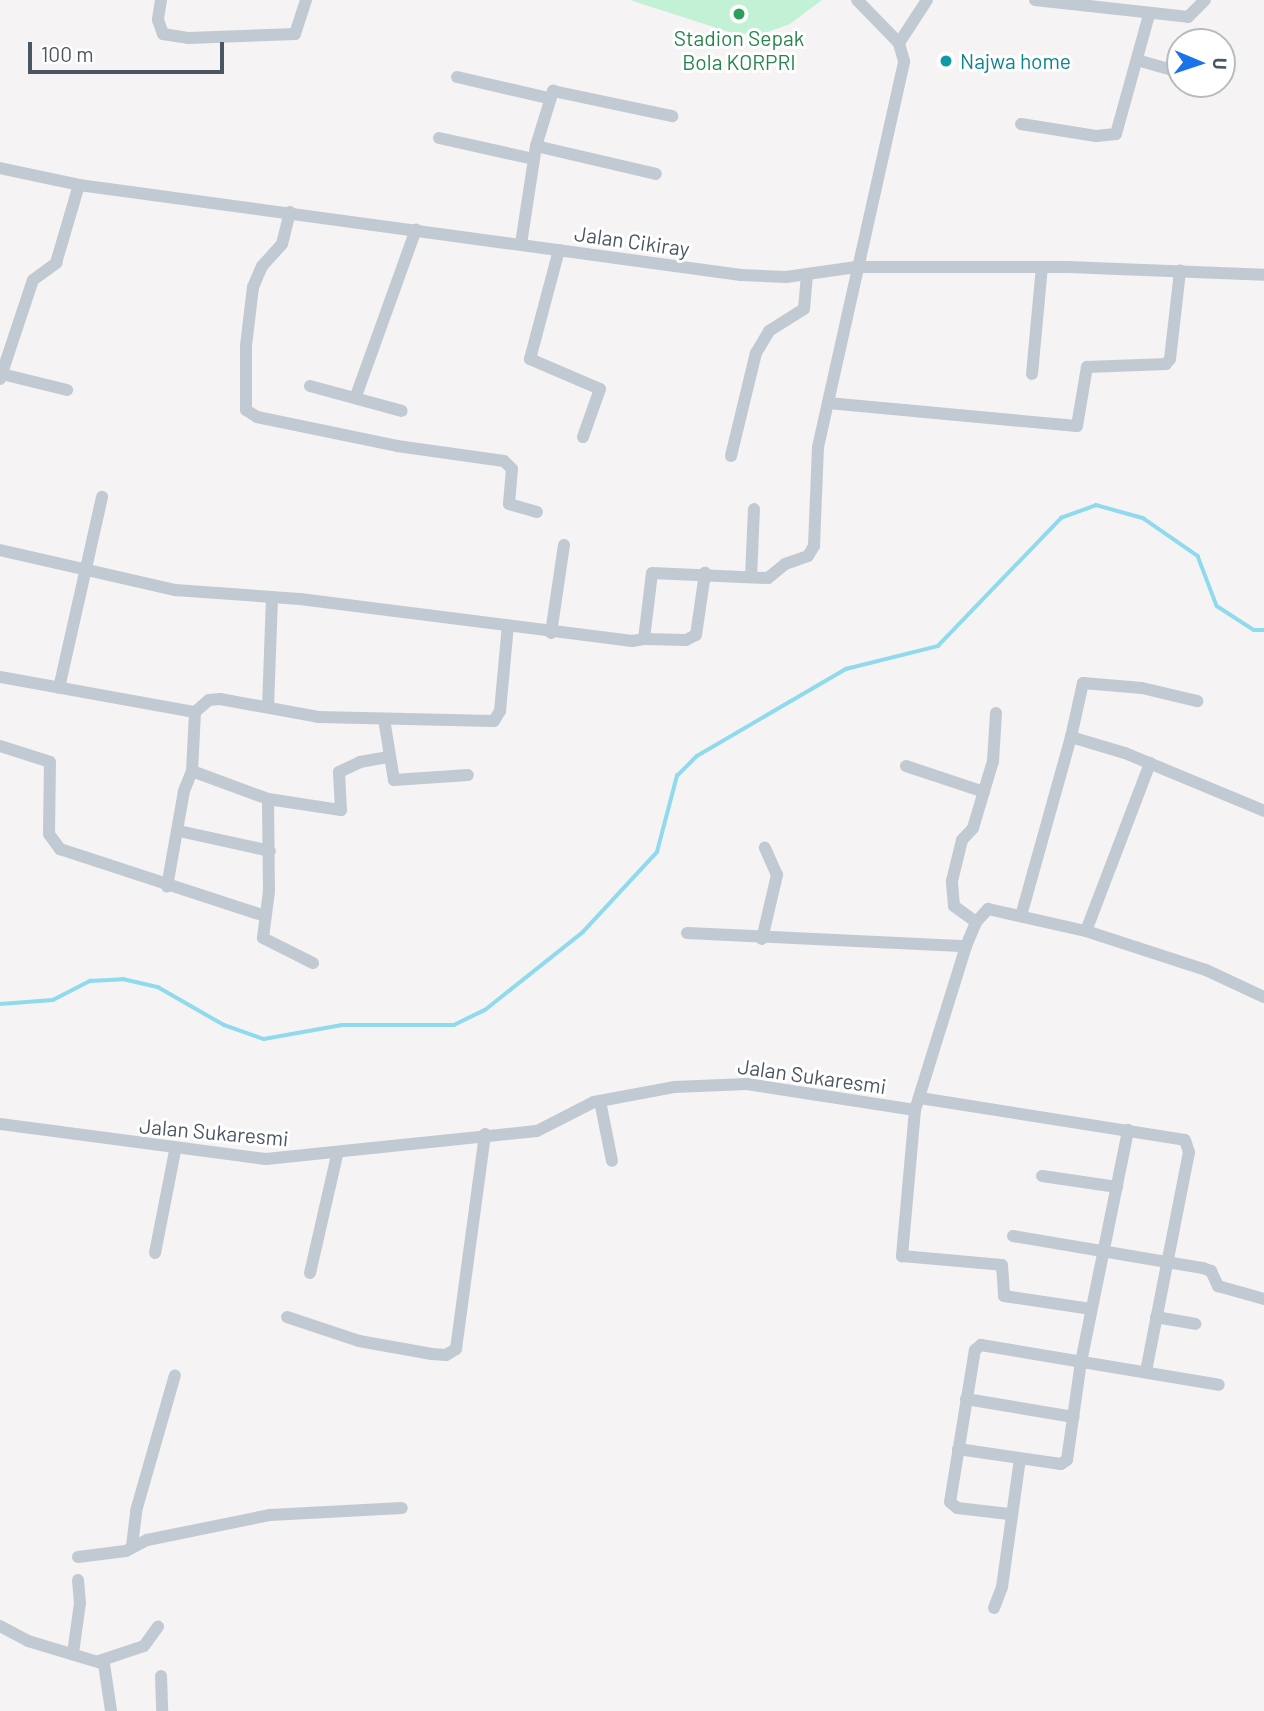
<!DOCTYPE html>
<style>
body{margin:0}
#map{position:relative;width:1264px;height:1711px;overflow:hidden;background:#f5f3f3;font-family:Barlow,sans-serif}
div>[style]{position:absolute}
.green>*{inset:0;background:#c3f1d5}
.stream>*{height:3.5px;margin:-1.75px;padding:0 1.75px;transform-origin:1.75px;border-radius:1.75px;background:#90daee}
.street>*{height:12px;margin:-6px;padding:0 6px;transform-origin:6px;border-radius:6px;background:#c1cad2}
.dots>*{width:19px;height:19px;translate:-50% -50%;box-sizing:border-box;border:4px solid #fff;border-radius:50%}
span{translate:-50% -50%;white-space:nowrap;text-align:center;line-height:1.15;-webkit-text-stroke:6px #fff;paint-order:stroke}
.leisure-label{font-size:21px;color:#27864d}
.culture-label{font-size:21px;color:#0d838f}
.left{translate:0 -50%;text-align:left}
.street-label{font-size:21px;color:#4a5661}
.north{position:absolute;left:1166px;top:28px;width:70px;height:70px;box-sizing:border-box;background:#fff;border:2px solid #b7bbc0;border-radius:50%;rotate:92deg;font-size:19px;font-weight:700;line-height:28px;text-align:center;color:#4a5661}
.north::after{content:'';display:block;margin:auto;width:24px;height:32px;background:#1a73e8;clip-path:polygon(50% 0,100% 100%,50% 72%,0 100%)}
.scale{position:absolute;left:28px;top:42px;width:196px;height:32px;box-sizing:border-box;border:4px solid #4a5661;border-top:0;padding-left:9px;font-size:21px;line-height:24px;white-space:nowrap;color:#4a5661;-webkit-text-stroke:5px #fff;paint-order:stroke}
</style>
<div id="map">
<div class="green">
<i style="clip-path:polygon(630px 0,822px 0,790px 24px,759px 35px,729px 32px)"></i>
</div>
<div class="stream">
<i style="left:0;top:1004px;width:53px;rotate:-4.3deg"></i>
<i style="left:53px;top:1000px;width:42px;rotate:-27.2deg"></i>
<i style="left:90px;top:981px;width:33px;rotate:-3deg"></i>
<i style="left:123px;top:979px;width:36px;rotate:13deg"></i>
<i style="left:158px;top:987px;width:76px;rotate:29.9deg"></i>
<i style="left:224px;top:1025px;width:42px;rotate:19.3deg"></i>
<i style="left:264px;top:1039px;width:79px;rotate:-10.2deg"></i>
<i style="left:342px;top:1025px;width:112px"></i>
<i style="left:454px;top:1025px;width:34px;rotate:-26deg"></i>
<i style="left:485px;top:1010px;width:125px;rotate:-38.5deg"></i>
<i style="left:583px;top:932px;width:109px;rotate:-47.2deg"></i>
<i style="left:657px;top:852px;width:79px;rotate:-75.3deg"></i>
<i style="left:677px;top:776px;width:28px;rotate:-45deg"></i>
<i style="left:697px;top:756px;width:173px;rotate:-30.3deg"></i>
<i style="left:846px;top:669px;width:95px;rotate:-14deg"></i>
<i style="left:938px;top:646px;width:178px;rotate:-46.1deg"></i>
<i style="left:1061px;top:518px;width:37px;rotate:-20deg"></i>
<i style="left:1096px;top:505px;width:49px;rotate:15.5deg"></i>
<i style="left:1143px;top:518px;width:67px;rotate:34.6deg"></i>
<i style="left:1198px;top:556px;width:53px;rotate:69.2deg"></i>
<i style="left:1217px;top:606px;width:44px;rotate:33deg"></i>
<i style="left:1254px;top:630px;width:10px"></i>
</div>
<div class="street">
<i style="left:161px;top:0;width:20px;rotate:99deg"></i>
<i style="left:158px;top:20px;width:15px;rotate:70deg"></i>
<i style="left:163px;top:34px;width:25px;rotate:9deg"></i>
<i style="left:188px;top:38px;width:107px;rotate:-2.1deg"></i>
<i style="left:295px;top:34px;width:36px;rotate:-72deg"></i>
<i style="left:1035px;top:0;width:154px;rotate:6.3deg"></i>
<i style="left:1188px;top:17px;width:24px;rotate:-45deg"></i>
<i style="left:899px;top:43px;width:51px;rotate:-56.9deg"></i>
<i style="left:1137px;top:60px;width:41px;rotate:15.8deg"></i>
<i style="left:457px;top:77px;width:93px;rotate:13deg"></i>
<i style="left:1021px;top:124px;width:76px;rotate:9.1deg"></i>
<i style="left:1096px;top:136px;width:20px;rotate:-6deg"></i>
<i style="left:1116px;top:134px;width:123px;rotate:-74.5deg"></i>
<i style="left:439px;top:138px;width:97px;rotate:12.5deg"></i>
<i style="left:536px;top:146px;width:123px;rotate:13.1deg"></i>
<i style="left:0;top:168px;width:81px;rotate:12.1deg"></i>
<i style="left:79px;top:185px;width:668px;rotate:7.74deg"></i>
<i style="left:741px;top:275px;width:45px;rotate:2.5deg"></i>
<i style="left:786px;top:277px;width:71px;rotate:-8.1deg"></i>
<i style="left:856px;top:267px;width:212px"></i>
<i style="left:1068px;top:267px;width:196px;rotate:2.3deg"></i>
<i style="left:290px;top:212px;width:33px;rotate:104deg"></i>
<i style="left:282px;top:244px;width:30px;rotate:132deg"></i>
<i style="left:262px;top:266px;width:23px;rotate:113deg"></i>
<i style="left:253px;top:287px;width:59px;rotate:96.8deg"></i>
<i style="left:246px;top:346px;width:64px;rotate:90deg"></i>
<i style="left:246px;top:410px;width:13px;rotate:32deg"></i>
<i style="left:257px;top:417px;width:143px;rotate:11.7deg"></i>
<i style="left:397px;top:446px;width:108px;rotate:8deg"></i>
<i style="left:504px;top:461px;width:11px;rotate:45deg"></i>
<i style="left:512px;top:469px;width:35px;rotate:95deg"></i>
<i style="left:509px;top:504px;width:29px;rotate:16deg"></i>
<i style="left:521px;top:244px;width:99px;rotate:-81.3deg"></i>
<i style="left:536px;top:146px;width:58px;rotate:-72.8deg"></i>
<i style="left:553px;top:91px;width:122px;rotate:11.9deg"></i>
<i style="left:559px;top:250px;width:113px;rotate:104.9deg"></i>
<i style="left:530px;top:359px;width:76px;rotate:23.2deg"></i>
<i style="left:600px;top:389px;width:51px;rotate:109.5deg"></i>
<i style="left:2px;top:374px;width:67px;rotate:13.8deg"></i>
<i style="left:1032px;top:374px;width:107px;rotate:-84.7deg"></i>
<i style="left:0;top:379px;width:104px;rotate:-71.6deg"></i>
<i style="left:33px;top:280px;width:29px;rotate:-36deg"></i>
<i style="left:56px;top:263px;width:81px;rotate:-73.6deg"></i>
<i style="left:310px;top:386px;width:95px;rotate:15.2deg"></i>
<i style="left:356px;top:396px;width:177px;rotate:-70.2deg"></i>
<i style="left:828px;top:403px;width:250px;rotate:5.3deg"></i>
<i style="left:1077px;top:426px;width:60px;rotate:-80.4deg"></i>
<i style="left:1087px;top:367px;width:79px;rotate:-2.2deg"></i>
<i style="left:1166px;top:364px;width:6px;rotate:-51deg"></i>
<i style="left:1170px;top:359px;width:89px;rotate:-83.5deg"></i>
<i style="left:731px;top:456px;width:106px;rotate:-76.4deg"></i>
<i style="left:756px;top:353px;width:26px;rotate:-59deg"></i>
<i style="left:769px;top:331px;width:41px;rotate:-32.2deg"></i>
<i style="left:804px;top:309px;width:34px;rotate:-85deg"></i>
<i style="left:0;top:550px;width:180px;rotate:12.9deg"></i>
<i style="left:175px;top:590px;width:125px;rotate:4.1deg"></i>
<i style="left:300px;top:599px;width:335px;rotate:7.2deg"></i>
<i style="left:632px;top:641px;width:12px;rotate:-9deg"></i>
<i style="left:644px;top:639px;width:66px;rotate:-83.1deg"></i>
<i style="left:652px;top:573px;width:116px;rotate:2.5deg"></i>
<i style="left:768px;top:578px;width:22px;rotate:-39deg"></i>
<i style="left:785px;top:564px;width:24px;rotate:-19deg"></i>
<i style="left:808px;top:556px;width:12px;rotate:-59deg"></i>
<i style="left:814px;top:546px;width:99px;rotate:-87.7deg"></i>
<i style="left:818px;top:447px;width:395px;rotate:-77.4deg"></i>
<i style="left:904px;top:61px;width:19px;rotate:-106deg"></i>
<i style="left:899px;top:43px;width:60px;rotate:-134.3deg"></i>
<i style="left:751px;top:577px;width:68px;rotate:-87.5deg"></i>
<i style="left:551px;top:633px;width:89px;rotate:-81.6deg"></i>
<i style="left:644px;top:639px;width:42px;rotate:1.4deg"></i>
<i style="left:686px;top:640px;width:11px;rotate:-27deg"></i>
<i style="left:696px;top:635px;width:63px;rotate:-81.7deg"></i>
<i style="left:0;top:677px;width:198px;rotate:10.2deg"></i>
<i style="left:195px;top:712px;width:59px;rotate:92.9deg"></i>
<i style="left:192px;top:771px;width:22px;rotate:112deg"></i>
<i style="left:184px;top:791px;width:97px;rotate:100.1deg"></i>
<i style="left:59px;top:688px;width:196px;rotate:-77.3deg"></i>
<i style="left:268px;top:707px;width:110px;rotate:-87.9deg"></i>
<i style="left:195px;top:712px;width:18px;rotate:-41deg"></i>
<i style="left:209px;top:700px;width:11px;rotate:-5deg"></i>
<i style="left:220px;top:699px;width:101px;rotate:10.3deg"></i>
<i style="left:319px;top:717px;width:175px;rotate:1.3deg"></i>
<i style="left:494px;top:721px;width:12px;rotate:-59deg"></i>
<i style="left:500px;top:711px;width:86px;rotate:-84.7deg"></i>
<i style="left:384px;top:719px;width:62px;rotate:80.7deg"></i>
<i style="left:394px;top:780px;width:74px;rotate:-3.9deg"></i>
<i style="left:1071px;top:737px;width:55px;rotate:-77.5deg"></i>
<i style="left:1083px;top:683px;width:59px;rotate:4.8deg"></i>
<i style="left:1142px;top:688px;width:57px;rotate:13.3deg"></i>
<i style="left:0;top:746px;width:52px;rotate:17.7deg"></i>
<i style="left:50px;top:762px;width:72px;rotate:90.8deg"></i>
<i style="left:49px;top:834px;width:19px;rotate:54deg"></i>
<i style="left:60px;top:849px;width:216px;rotate:18.1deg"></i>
<i style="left:906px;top:766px;width:82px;rotate:18.4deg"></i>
<i style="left:192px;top:771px;width:81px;rotate:20.2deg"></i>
<i style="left:268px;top:799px;width:92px;rotate:89.4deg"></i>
<i style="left:269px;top:891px;width:47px;rotate:97.3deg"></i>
<i style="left:263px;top:938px;width:56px;rotate:26.6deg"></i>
<i style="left:268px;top:799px;width:74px;rotate:8.6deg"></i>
<i style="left:341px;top:810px;width:38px;rotate:-93deg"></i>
<i style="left:339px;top:772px;width:23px;rotate:-25deg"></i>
<i style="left:360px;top:762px;width:29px;rotate:-10deg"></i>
<i style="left:179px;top:831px;width:93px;rotate:12.4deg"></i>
<i style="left:1021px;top:916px;width:186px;rotate:-74.4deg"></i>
<i style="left:1071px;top:737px;width:56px;rotate:16.5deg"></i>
<i style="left:1125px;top:753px;width:151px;rotate:22.6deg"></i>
<i style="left:976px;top:922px;width:27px;rotate:-144deg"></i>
<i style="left:954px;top:906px;width:25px;rotate:-95deg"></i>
<i style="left:952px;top:881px;width:42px;rotate:-76.3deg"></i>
<i style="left:962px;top:840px;width:16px;rotate:-47deg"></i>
<i style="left:973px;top:828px;width:70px;rotate:-73.4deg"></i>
<i style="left:993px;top:761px;width:48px;rotate:-86.4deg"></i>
<i style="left:1086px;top:931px;width:180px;rotate:-69.1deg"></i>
<i style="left:687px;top:933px;width:279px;rotate:2.7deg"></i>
<i style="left:762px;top:939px;width:66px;rotate:-76.8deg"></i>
<i style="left:777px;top:875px;width:30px;rotate:-114deg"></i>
<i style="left:920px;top:1098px;width:268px;rotate:9deg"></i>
<i style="left:1185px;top:1140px;width:13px;rotate:72deg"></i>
<i style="left:1189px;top:1152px;width:223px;rotate:101.1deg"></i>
<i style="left:600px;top:1101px;width:61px;rotate:78.7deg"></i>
<i style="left:915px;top:1110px;width:147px;rotate:95.1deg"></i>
<i style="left:902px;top:1256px;width:100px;rotate:5.1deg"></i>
<i style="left:1002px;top:1265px;width:31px;rotate:86deg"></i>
<i style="left:1004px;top:1296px;width:88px;rotate:8.5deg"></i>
<i style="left:0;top:1124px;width:268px;rotate:7.5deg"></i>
<i style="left:266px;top:1159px;width:272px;rotate:-5.9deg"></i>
<i style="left:537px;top:1131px;width:64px;rotate:-27deg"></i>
<i style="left:594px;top:1102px;width:81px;rotate:-10.6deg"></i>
<i style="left:674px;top:1087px;width:73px;rotate:-2.4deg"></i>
<i style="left:747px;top:1084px;width:170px;rotate:8.8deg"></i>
<i style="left:915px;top:1110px;width:172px;rotate:-72.7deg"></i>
<i style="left:966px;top:946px;width:26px;rotate:-67deg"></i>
<i style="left:976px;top:922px;width:18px;rotate:-47deg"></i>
<i style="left:988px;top:909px;width:100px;rotate:12.7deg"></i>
<i style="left:1086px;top:931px;width:126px;rotate:18deg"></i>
<i style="left:1206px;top:970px;width:64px;rotate:25deg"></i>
<i style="left:1042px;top:1176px;width:76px;rotate:8.3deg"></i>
<i style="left:1013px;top:1236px;width:193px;rotate:9.6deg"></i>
<i style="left:1203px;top:1268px;width:9px;rotate:21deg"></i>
<i style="left:1211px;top:1271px;width:17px;rotate:65deg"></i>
<i style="left:1218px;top:1286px;width:48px;rotate:15.8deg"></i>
<i style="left:155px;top:1253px;width:104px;rotate:-78.9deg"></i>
<i style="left:310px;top:1273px;width:121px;rotate:-77.1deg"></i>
<i style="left:287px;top:1317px;width:76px;rotate:18.4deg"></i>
<i style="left:359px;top:1341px;width:74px;rotate:10.1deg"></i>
<i style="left:432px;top:1354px;width:14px;rotate:4deg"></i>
<i style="left:446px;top:1355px;width:12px;rotate:-31deg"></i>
<i style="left:456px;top:1349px;width:217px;rotate:-82.3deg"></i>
<i style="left:1156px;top:1317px;width:40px;rotate:10deg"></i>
<i style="left:966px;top:1399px;width:109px;rotate:9.5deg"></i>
<i style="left:958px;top:1449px;width:104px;rotate:8.3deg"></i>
<i style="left:1061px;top:1464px;width:7px;rotate:-34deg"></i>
<i style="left:1067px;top:1460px;width:99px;rotate:-81.9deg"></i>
<i style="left:1081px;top:1362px;width:237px;rotate:-78.5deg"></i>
<i style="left:1009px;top:1514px;width:52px;rotate:-173.4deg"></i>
<i style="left:957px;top:1508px;width:9px;rotate:-139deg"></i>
<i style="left:950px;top:1502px;width:154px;rotate:-80.7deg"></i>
<i style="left:975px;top:1350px;width:8px;rotate:-40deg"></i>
<i style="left:981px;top:1345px;width:241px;rotate:9.5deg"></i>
<i style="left:132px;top:1546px;width:35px;rotate:-83deg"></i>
<i style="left:136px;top:1511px;width:141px;rotate:-74deg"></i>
<i style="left:78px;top:1557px;width:48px;rotate:-7.1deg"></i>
<i style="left:126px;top:1551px;width:24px;rotate:-28deg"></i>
<i style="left:147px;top:1540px;width:126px;rotate:-11.5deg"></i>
<i style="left:270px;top:1515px;width:132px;rotate:-3deg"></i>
<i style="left:994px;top:1608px;width:22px;rotate:-69deg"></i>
<i style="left:1002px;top:1587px;width:129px;rotate:-82deg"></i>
<i style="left:0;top:1626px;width:32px;rotate:28deg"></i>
<i style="left:28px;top:1641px;width:79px;rotate:16.8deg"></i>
<i style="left:104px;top:1664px;width:48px;rotate:81.5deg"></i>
<i style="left:73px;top:1653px;width:50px;rotate:-82deg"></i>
<i style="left:80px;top:1603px;width:23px;rotate:-95deg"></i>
<i style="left:99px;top:1661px;width:47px;rotate:-18.4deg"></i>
<i style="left:144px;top:1646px;width:24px;rotate:-54deg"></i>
<i style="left:161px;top:1676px;width:35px;rotate:88deg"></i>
</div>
<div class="dots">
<i style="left:739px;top:14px;background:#2e9e5b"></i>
<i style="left:946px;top:61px;background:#0f9aa8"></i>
</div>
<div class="leisure-label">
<span style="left:739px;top:50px">Stadion Sepak<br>Bola KORPRI</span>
</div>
<div class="culture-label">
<span class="left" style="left:960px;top:61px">Najwa home</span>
</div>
<div class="street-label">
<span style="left:632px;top:241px;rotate:8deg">Jalan Cikiray</span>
<span style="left:812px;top:1076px;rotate:8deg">Jalan Sukaresmi</span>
<span style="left:214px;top:1132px;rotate:5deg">Jalan Sukaresmi</span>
</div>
<div class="north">U</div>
<div class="scale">100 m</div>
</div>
